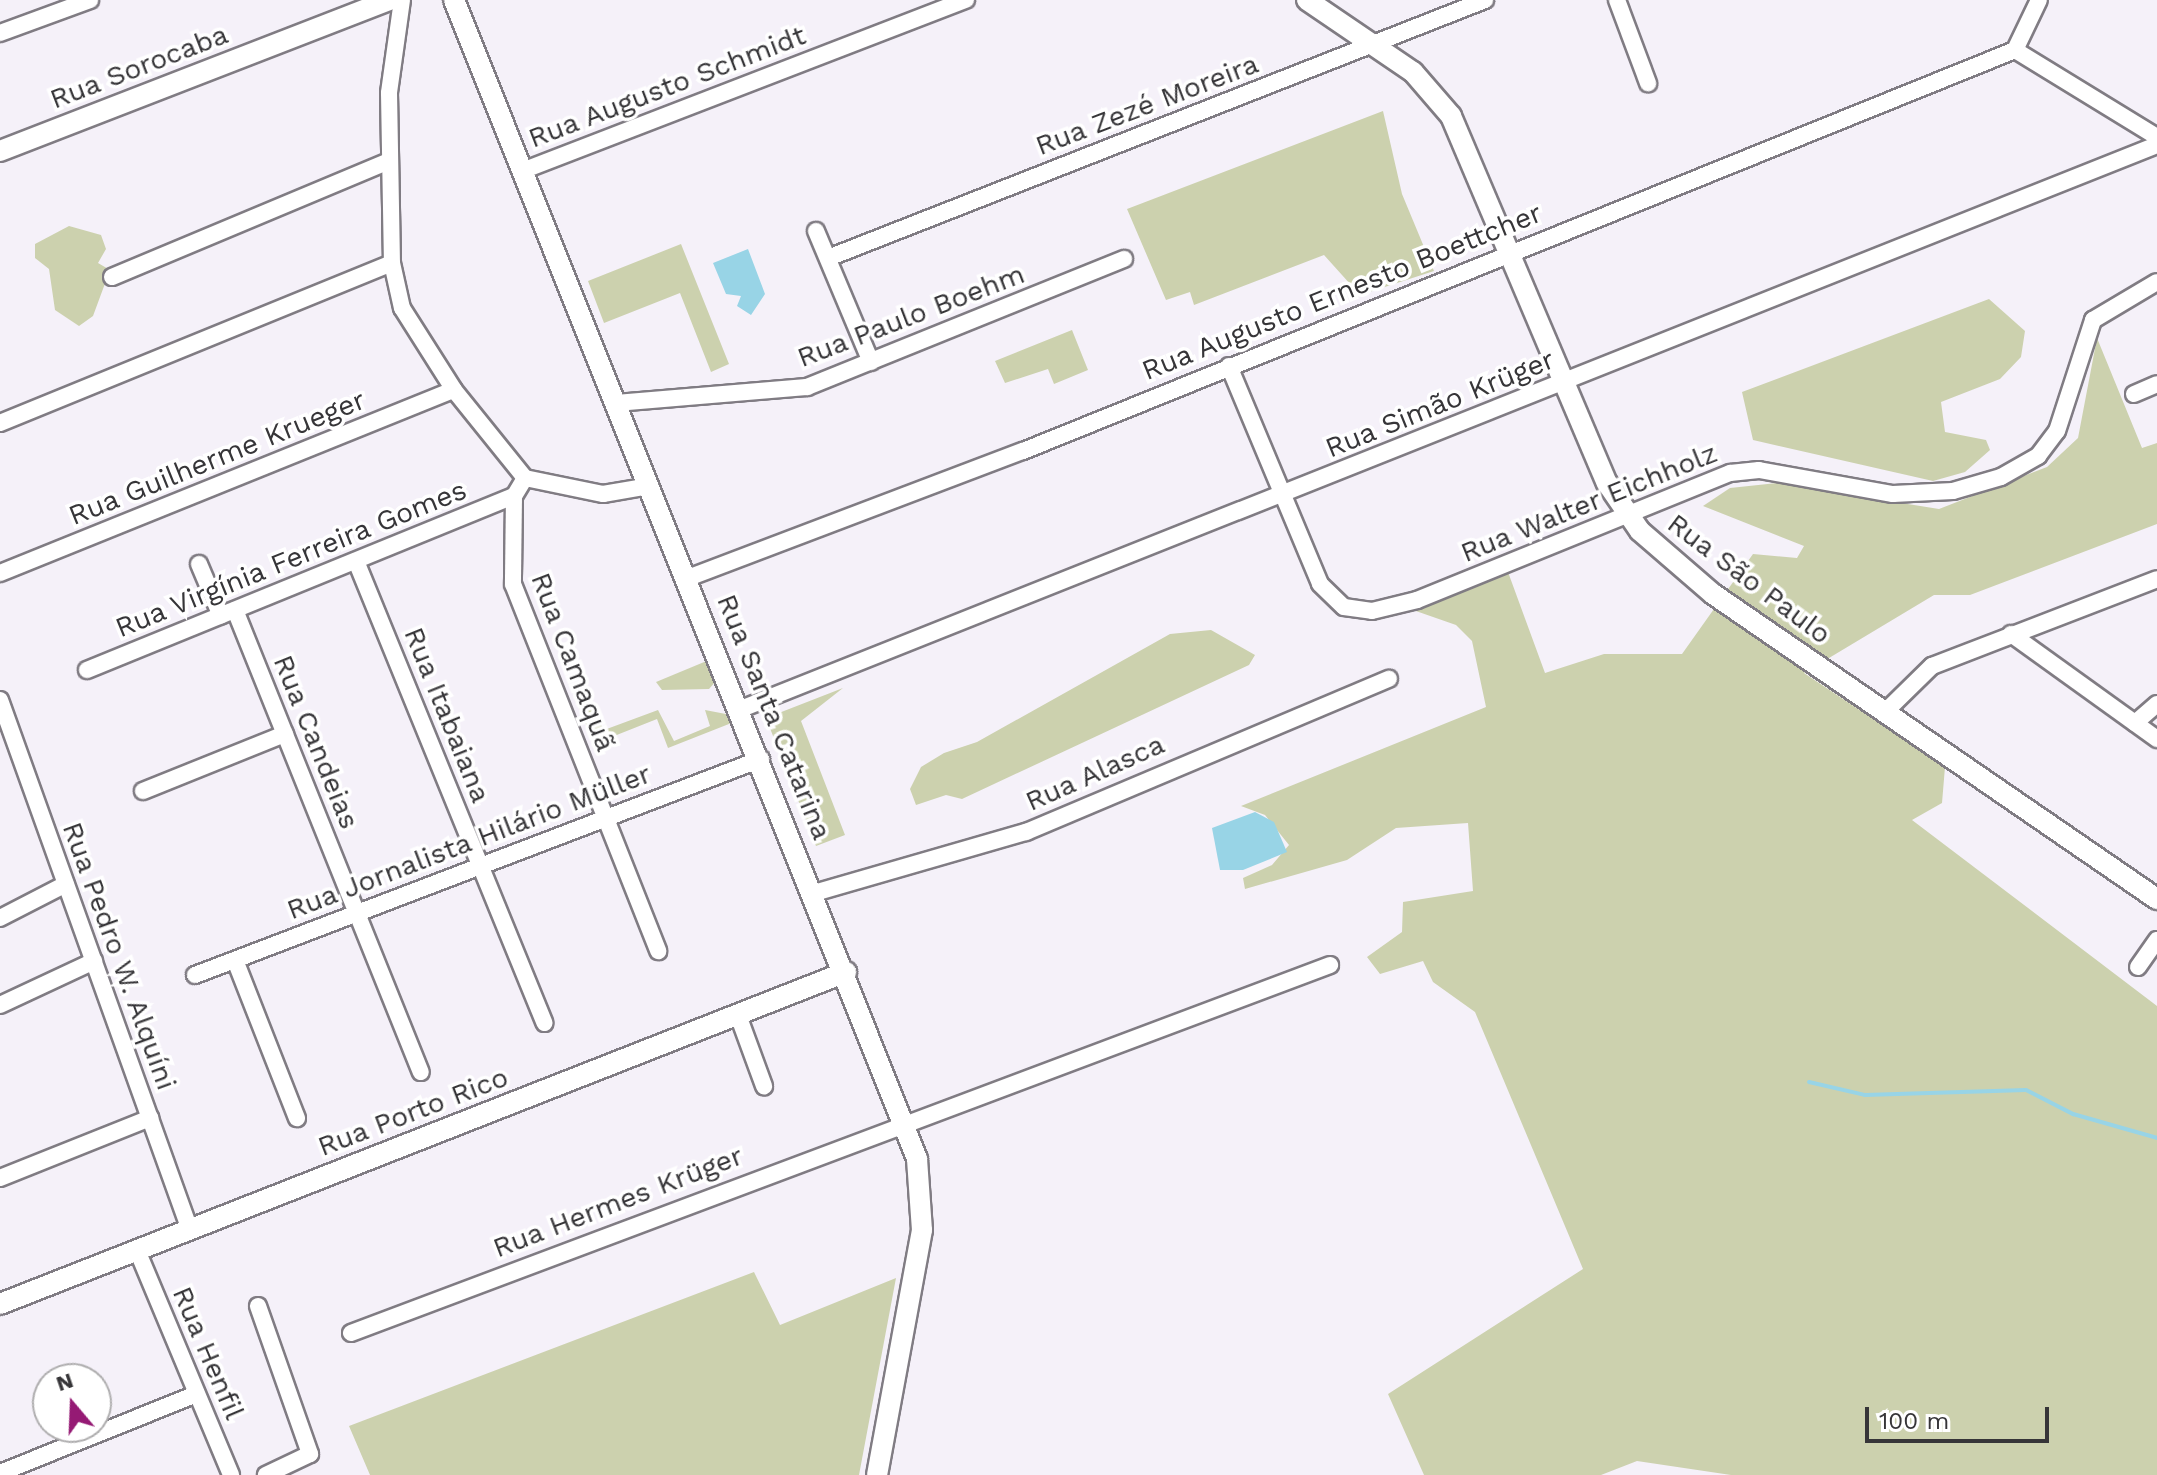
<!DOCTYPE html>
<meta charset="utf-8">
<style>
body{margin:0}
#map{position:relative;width:2157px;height:1475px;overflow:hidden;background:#f5f1f9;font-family:"Work Sans",sans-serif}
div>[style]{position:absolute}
.green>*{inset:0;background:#ccd1ae}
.water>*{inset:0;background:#98d4e6}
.stream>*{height:4px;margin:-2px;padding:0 2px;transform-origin:2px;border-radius:2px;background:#98d4e6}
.roads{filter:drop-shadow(2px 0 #807c83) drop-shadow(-2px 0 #807c83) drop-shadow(0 2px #807c83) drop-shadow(0 -2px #807c83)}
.minor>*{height:16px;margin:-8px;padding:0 8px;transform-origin:8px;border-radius:8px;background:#fff}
.major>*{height:20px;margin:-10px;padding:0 10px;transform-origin:10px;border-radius:10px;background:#fff}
span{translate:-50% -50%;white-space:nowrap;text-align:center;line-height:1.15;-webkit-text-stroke:7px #fff;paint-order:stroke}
.street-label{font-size:28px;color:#363538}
.north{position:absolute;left:32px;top:1363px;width:80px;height:80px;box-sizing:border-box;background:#fff;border:2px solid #afaeaf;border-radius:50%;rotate:341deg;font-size:22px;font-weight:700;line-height:32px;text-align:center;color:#363538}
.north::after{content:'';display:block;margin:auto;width:28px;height:36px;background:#951a74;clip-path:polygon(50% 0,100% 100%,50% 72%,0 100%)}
.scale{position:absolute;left:1865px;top:1407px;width:184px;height:36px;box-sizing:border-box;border:4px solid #363538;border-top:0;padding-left:10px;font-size:24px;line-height:28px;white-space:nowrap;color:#363538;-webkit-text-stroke:6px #fff;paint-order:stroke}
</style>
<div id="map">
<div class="green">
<i style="clip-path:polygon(1383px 111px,1402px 194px,1434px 271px,1360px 295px,1324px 255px,1194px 305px,1190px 292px,1166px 300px,1127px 209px)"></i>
<i style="clip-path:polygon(69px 226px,101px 235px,106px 249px,98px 263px,110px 270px,93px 316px,79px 326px,55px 310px,49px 269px,35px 258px,35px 244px)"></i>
<i style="clip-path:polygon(681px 244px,729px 364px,711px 372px,680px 293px,604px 323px,588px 281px)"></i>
<i style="clip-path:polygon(1989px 299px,2025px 331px,2021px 357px,2000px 379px,1941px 402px,1945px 432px,1986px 440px,1990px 450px,1965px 472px,1933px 481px,1753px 440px,1742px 392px)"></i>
<i style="clip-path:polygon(1072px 330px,1088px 370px,1054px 384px,1048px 369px,1005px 383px,995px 361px)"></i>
<i style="clip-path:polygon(2097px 338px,2142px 448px,2157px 443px,2157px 524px,1970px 595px,1934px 595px,1804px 673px,1945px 767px,1942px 803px,1912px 820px,2157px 1006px,2157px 1475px,1731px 1475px,1637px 1461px,1601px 1475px,1424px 1475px,1388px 1394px,1583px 1269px,1475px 1012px,1433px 982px,1423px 961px,1380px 974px,1367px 957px,1402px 932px,1403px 902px,1473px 891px,1468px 823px,1396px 828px,1347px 860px,1245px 889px,1243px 878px,1272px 865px,1289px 845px,1265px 815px,1241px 806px,1486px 707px,1472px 641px,1456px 625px,1413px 610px,1508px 572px,1545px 673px,1604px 654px,1682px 654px,1753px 554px,1797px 558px,1804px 546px,1703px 506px,1730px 488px,1777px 483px,1939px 509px,2047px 467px,2078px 438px)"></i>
<i style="clip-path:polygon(1211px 630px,1255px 655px,1249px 665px,962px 799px,946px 795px,916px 805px,910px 789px,921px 767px,944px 753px,977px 742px,1170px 634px)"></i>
<i style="clip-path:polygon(709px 660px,716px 681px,709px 689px,662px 690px,656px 682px)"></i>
<i style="clip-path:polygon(843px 688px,801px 721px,845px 835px,816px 846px,766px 718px)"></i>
<i style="clip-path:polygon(589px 700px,604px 730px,658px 710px,674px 741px,710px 726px,705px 710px,731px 715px,734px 722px,668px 748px,657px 719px,594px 744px,578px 705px)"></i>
<i style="clip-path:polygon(754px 1272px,780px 1325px,896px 1278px,859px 1475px,370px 1475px,349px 1426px)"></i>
</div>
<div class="water">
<i style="clip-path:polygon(748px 249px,765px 294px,751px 315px,737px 306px,741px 296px,726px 294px,713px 263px)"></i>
<i style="clip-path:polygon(1255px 812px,1274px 822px,1287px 852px,1243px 870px,1220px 870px,1212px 828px)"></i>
</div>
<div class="stream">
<i style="left:1809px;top:1082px;width:57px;rotate:13.1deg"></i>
<i style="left:1865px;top:1095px;width:161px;rotate:-1.8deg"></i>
<i style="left:2026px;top:1090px;width:53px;rotate:27.1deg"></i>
<i style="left:2073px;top:1114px;width:87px;rotate:15.9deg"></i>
</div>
<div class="roads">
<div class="minor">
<i style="left:402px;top:0;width:94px;rotate:98deg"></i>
<i style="left:389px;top:93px;width:170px;rotate:89deg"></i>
<i style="left:392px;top:263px;width:46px;rotate:77.5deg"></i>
<i style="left:402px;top:308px;width:97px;rotate:57.6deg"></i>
<i style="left:454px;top:390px;width:113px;rotate:51.1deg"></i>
<i style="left:525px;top:478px;width:80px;rotate:11.6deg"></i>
<i style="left:603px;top:494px;width:48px;rotate:-9.7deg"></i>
<i style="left:1617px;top:0;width:89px;rotate:69.5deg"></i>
<i style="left:0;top:33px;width:96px;rotate:-20.1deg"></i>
<i style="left:2015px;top:50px;width:167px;rotate:31.5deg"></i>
<i style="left:2015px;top:50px;width:55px;rotate:-64.4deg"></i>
<i style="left:522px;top:171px;width:476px;rotate:-21.1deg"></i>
<i style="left:816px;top:231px;width:142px;rotate:67.2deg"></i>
<i style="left:828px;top:258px;width:706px;rotate:-21.44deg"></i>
<i style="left:112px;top:277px;width:300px;rotate:-22.7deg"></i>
<i style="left:1229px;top:366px;width:236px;rotate:67.3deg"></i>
<i style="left:1320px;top:584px;width:33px;rotate:44deg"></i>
<i style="left:1344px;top:607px;width:28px;rotate:8deg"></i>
<i style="left:1372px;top:611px;width:46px;rotate:-13.7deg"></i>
<i style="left:1417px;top:600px;width:338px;rotate:-22.1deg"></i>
<i style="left:1730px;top:473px;width:29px;rotate:-6deg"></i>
<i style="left:1759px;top:470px;width:136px;rotate:10.2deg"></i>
<i style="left:1893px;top:494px;width:60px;rotate:-2.9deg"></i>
<i style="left:1953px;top:491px;width:50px;rotate:-16.3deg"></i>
<i style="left:2001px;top:477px;width:43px;rotate:-29.6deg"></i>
<i style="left:2038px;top:456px;width:31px;rotate:-53deg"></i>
<i style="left:2057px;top:431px;width:117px;rotate:-72deg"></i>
<i style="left:2093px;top:320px;width:74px;rotate:-30.7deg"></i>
<i style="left:2134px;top:394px;width:25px;rotate:-23deg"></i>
<i style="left:615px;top:403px;width:193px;rotate:-4.8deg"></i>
<i style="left:807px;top:387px;width:342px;rotate:-22deg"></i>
<i style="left:0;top:423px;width:423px;rotate:-22.2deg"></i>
<i style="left:525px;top:478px;width:21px;rotate:121deg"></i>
<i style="left:514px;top:496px;width:88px;rotate:90.7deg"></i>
<i style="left:513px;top:584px;width:395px;rotate:68.4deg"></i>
<i style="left:356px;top:561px;width:499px;rotate:67.8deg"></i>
<i style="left:199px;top:564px;width:56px;rotate:67.1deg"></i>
<i style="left:0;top:573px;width:489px;rotate:-22deg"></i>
<i style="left:688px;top:578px;width:358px;rotate:-20.8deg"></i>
<i style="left:1023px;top:451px;width:1070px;rotate:-22.01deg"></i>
<i style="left:235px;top:610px;width:498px;rotate:68.1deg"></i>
<i style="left:2011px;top:634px;width:180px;rotate:35.7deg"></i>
<i style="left:87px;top:670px;width:461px;rotate:-22.2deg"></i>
<i style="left:0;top:700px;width:563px;rotate:70.28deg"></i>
<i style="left:741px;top:709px;width:1524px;rotate:-21.72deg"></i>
<i style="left:1885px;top:712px;width:66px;rotate:-44.4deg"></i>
<i style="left:1932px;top:666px;width:241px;rotate:-21.1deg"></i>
<i style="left:2135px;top:723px;width:29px;rotate:-41deg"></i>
<i style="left:143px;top:791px;width:153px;rotate:-21.9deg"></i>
<i style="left:814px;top:893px;width:221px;rotate:-16.1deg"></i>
<i style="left:1026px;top:832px;width:394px;rotate:-22.9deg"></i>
<i style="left:0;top:918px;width:74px;rotate:-27.3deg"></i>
<i style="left:235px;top:960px;width:170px;rotate:68.6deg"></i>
<i style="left:2138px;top:967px;width:33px;rotate:-55deg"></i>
<i style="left:195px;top:975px;width:606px;rotate:-20.89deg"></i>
<i style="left:0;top:1005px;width:104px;rotate:-25.1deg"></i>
<i style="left:738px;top:1015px;width:76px;rotate:69.9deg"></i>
<i style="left:0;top:1178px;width:162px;rotate:-21.8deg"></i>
<i style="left:137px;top:1250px;width:244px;rotate:67.3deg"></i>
<i style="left:258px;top:1306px;width:157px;rotate:70.6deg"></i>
<i style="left:310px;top:1454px;width:49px;rotate:154.5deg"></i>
<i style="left:351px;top:1333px;width:1046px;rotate:-20.6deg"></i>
<i style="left:0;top:1473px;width:212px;rotate:-21.9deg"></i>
</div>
<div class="major">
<i style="left:454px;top:0;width:1248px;rotate:68.22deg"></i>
<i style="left:917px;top:1159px;width:71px;rotate:86deg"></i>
<i style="left:922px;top:1230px;width:249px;rotate:100.4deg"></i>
<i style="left:1307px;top:0;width:128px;rotate:34.2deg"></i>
<i style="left:1413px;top:72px;width:58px;rotate:49.2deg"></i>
<i style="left:1451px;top:116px;width:399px;rotate:67deg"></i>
<i style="left:1607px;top:483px;width:58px;rotate:55.5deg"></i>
<i style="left:1640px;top:531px;width:96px;rotate:40.8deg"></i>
<i style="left:1713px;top:594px;width:539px;rotate:34.49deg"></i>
<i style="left:0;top:151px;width:417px;rotate:-21.2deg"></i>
<i style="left:0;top:1304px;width:909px;rotate:-21.43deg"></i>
</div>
</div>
<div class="street-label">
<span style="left:139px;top:67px;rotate:-21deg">Rua Sorocaba</span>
<span style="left:667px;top:87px;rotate:-21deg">Rua Augusto Schmidt</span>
<span style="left:1147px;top:105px;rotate:-21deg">Rua Zezé Moreira</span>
<span style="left:1342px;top:292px;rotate:-22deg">Rua Augusto Ernesto Boettcher</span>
<span style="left:911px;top:316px;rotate:-21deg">Rua Paulo Boehm</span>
<span style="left:1440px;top:404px;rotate:-22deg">Rua Simão Krüger</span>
<span style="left:217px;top:458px;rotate:-22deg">Rua Guilherme Krueger</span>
<span style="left:1589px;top:503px;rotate:-22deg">Rua Walter Eichholz</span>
<span style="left:291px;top:559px;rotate:-22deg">Rua Virgínia Ferreira Gomes</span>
<span style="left:1749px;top:579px;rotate:37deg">Rua São Paulo</span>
<span style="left:573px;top:662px;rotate:69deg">Rua Camaquã</span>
<span style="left:447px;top:715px;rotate:68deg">Rua Itabaiana</span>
<span style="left:774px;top:717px;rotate:68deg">Rua Santa Catarina</span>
<span style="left:316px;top:742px;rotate:68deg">Rua Candeias</span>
<span style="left:1095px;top:773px;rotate:-24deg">Rua Alasca</span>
<span style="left:469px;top:842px;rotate:-21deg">Rua Jornalista Hilário Müller</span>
<span style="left:119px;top:956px;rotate:70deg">Rua Pedro W. Alquíni</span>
<span style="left:413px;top:1112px;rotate:-21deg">Rua Porto Rico</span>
<span style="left:618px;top:1202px;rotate:-21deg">Rua Hermes Krüger</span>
<span style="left:208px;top:1353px;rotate:67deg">Rua Henfil</span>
</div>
<div class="north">N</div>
<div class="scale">100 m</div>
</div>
